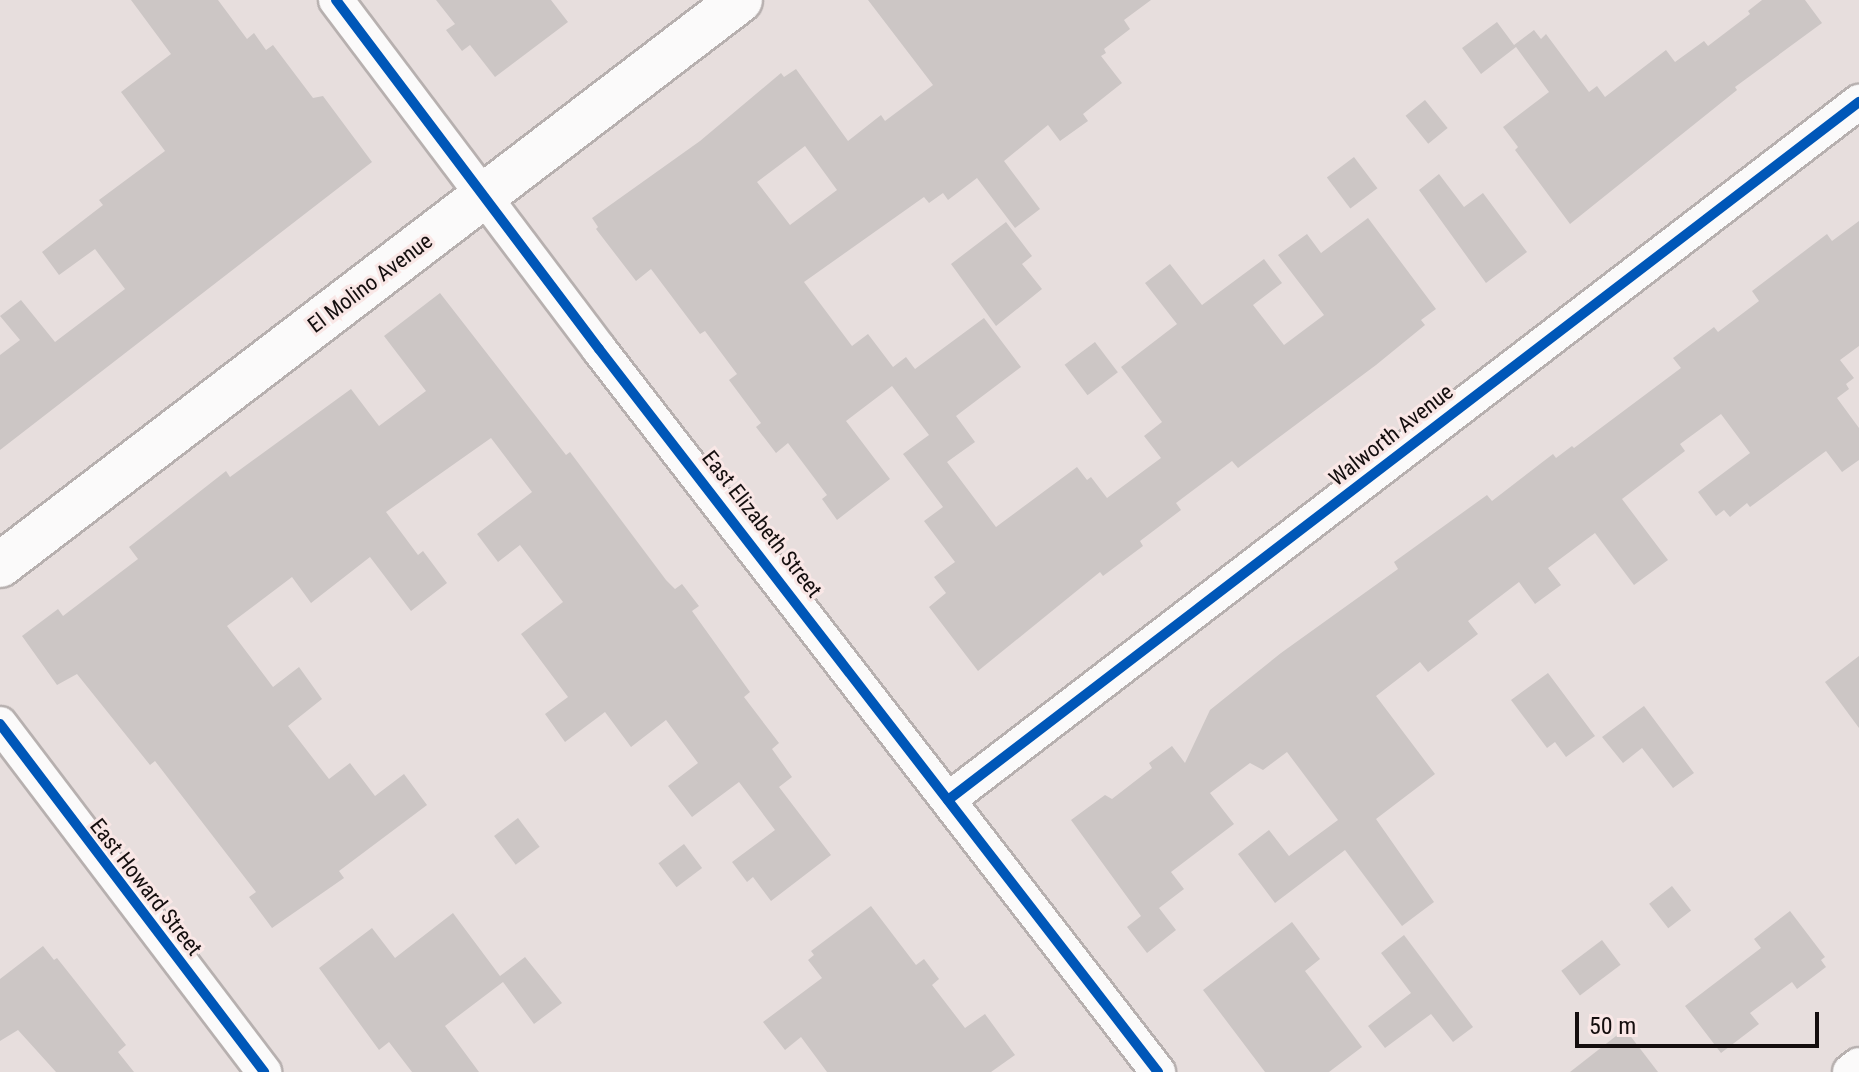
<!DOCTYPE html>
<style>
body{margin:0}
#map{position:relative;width:1859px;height:1072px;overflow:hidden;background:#e7dedd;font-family:"Roboto Condensed",sans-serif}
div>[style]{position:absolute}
.building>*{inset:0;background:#ccc6c5;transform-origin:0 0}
.roads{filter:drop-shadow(2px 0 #b7b0af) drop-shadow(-2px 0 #b7b0af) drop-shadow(0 2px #b7b0af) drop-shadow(0 -2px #b7b0af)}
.street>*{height:34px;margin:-17px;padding:0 17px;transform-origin:17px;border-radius:17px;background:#fbfafa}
.secondary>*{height:44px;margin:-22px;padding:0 22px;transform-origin:22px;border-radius:22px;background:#fbfafa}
.cycleway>*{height:10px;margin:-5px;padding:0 5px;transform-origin:5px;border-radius:5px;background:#0057b8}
span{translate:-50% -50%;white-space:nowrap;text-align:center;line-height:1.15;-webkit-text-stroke:6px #f9e7e6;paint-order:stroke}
.street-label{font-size:22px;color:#140e0e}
.scale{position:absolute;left:1575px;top:1012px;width:244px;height:36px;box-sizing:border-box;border:4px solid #140e0e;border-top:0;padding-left:10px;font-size:24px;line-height:28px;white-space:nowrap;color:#140e0e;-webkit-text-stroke:6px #f9e7e6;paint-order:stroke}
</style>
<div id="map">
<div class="building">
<i style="clip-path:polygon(131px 0,218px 0,247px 39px,254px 33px,266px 50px,273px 45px,313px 98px,323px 96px,372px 162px,0 450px,0 355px,20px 340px,0 316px,21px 300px,55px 342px,125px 289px,95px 249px,59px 275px,42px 252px,103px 205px,99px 200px,165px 151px,121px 92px,171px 54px)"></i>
<i style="clip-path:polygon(436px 0,551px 0,568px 22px,495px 77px,470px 45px,462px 51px,446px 30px,455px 24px)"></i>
<i style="clip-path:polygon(evenodd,868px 0,1151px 0,1124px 20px,1130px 29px,1104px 49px,1106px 53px,1101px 56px,1122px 83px,1083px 114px,1088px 121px,1060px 141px,1048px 125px,1004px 161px,1040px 209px,1015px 228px,977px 178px,948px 200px,943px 193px,929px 203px,924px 197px,804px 282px,852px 346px,868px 334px,893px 367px,906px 357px,915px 369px,984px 318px,1021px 367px,956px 416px,975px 442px,947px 462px,996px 527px,1077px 467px,1087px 480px,1091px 477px,1107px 498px,1161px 458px,1144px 436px,1162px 422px,1121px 367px,1177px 324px,1145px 283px,1170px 264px,1202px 305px,1264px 259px,1282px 283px,1253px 305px,1284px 345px,1324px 315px,1278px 255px,1307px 234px,1321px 253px,1368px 218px,1436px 309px,1421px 320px,1425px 325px,1376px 365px,1238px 468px,1232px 461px,1176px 503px,1181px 510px,1140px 541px,1143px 546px,1103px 576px,1100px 572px,978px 671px,929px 607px,946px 593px,934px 577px,955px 562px,924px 521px,943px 507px,903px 454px,929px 435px,892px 386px,846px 421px,890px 479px,837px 520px,822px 499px,827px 495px,788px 443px,776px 453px,756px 427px,761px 423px,729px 380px,737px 374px,705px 331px,700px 334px,651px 269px,636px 281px,596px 229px,598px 227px,592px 218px,700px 141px,781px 73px,784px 77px,796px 69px,848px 141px,881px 115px,885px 121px,933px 85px,868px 0,805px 146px,837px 190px,790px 225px,757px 182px,805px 146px)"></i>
<i style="clip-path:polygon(1762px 0,1805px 0,1822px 23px,1735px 87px,1737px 90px,1570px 224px,1515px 150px,1518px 147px,1503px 127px,1549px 92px,1516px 47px,1481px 74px,1462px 48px,1497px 22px,1514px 45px,1534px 30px,1541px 39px,1546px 34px,1589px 92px,1597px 86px,1605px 97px,1666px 50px,1675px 62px,1704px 41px,1708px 46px,1750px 14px,1748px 11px)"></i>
<i style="left:1425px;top:100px;width:36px;height:25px;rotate:51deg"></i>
<i style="left:1354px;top:157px;width:39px;height:34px;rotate:53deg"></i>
<i style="clip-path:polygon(1439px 174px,1464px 207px,1483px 193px,1527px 252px,1486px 283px,1419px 190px)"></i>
<i style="clip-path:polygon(1859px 221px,1859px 346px,1840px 360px,1854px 378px,1846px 384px,1849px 389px,1837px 398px,1859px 428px,1859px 460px,1842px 472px,1826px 451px,1750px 507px,1747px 503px,1730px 517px,1724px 510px,1716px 516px,1698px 492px,1750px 453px,1721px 414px,1680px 444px,1685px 451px,1622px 499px,1668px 560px,1634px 585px,1595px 533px,1548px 568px,1561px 585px,1535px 604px,1519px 582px,1468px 621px,1478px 634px,1428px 672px,1420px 662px,1376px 696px,1435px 774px,1376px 819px,1434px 902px,1402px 926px,1345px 850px,1275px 903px,1238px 854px,1269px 830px,1289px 856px,1338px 820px,1287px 752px,1263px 770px,1250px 763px,1210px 793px,1234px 824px,1171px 872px,1184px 889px,1159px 908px,1176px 930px,1147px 953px,1127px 927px,1141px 916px,1071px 820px,1105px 795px,1112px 799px,1152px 768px,1149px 763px,1172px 746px,1185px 763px,1210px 710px,1281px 653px,1398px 569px,1394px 562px,1487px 495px,1492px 501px,1553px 454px,1556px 458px,1572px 446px,1574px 448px,1681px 368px,1673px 358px,1714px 327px,1718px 332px,1759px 301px,1752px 291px,1827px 234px,1832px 241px)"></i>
<i style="clip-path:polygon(1006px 222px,1032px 256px,1022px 264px,1042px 289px,996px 326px,951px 264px)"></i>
<i style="clip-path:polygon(440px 293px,566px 455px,570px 452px,666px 580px,675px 589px,682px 584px,699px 606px,692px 611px,750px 692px,744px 697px,779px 743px,772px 749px,792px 777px,779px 787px,831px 855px,771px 901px,753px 877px,747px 882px,732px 862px,775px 830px,739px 782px,692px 817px,668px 786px,698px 763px,666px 720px,631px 747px,605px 712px,565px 742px,545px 714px,568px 697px,521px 634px,563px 602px,520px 545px,498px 562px,477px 534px,532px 492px,491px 438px,386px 512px,418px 555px,423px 551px,447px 583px,411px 611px,370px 557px,311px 603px,292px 577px,227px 626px,273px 687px,299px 667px,322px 699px,288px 726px,329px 779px,350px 763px,375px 796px,404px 774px,427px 805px,339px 871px,344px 878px,272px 928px,249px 897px,256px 892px,155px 761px,150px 765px,77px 674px,57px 685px,22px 636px,58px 609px,63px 616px,138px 559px,129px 547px,226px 471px,230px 477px,351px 389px,379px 426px,426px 391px,384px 336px)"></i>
<i style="left:1095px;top:342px;width:38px;height:38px;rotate:53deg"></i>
<i style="clip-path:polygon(1859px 656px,1859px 728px,1825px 682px)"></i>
<i style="clip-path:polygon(1548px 673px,1595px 736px,1566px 757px,1555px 742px,1547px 748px,1511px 700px)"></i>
<i style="clip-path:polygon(1644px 706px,1694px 773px,1673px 788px,1642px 748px,1623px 763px,1602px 737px)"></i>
<i style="left:518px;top:818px;width:36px;height:30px;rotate:53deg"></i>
<i style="left:684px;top:844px;width:30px;height:32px;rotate:53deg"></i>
<i style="left:1672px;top:886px;width:31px;height:29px;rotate:52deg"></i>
<i style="clip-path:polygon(871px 906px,916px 965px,924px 959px,939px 979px,932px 985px,965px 1028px,985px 1014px,1015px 1055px,991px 1072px,827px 1072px,801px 1037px,785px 1050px,763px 1022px,822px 978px,808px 960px,814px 955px,811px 951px)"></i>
<i style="clip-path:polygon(1790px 911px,1825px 957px,1821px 960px,1826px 967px,1797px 989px,1792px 982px,1750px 1013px,1759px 1024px,1721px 1053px,1685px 1006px,1761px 948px,1754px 939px)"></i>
<i style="clip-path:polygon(453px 913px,500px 976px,525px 957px,562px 1003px,534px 1024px,503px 982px,445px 1026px,479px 1072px,412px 1072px,389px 1042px,379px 1050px,319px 968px,372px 928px,395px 958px)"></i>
<i style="clip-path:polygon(1292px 922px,1320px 959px,1305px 971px,1362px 1047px,1329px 1072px,1265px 1072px,1203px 990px)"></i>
<i style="clip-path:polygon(1404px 935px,1473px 1027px,1453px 1042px,1431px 1014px,1385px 1048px,1368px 1026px,1411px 993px,1381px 953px)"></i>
<i style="left:1602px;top:940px;width:31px;height:51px;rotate:53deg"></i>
<i style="clip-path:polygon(43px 946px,54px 960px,57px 958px,126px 1045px,118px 1052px,134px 1072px,56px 1072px,18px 1030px,0 1041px,0 979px)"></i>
<i style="clip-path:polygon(1625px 1029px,1658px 1072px,1570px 1072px)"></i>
</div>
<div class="roads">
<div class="street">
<i style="left:336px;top:0;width:437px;rotate:53deg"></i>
<i style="left:599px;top:349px;width:914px;rotate:52.29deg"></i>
<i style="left:0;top:724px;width:437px;rotate:52.8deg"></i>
<i style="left:948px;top:800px;width:1148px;rotate:-37.46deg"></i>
<i style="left:1850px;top:1072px;width:11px;rotate:-38deg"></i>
</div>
<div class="secondary">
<i style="left:0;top:565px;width:931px;rotate:-37.36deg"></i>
</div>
</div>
<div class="cycleway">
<i style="left:336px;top:0;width:437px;rotate:53deg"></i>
<i style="left:599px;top:349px;width:914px;rotate:52.29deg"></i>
<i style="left:0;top:724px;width:437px;rotate:52.8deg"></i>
<i style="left:948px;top:800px;width:1148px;rotate:-37.46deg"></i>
</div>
<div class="street-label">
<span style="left:370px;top:283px;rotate:-37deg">El Molino Avenue</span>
<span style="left:1391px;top:435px;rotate:-38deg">Walworth Avenue</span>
<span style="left:762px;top:524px;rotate:52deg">East Elizabeth Street</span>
<span style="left:146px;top:887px;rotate:52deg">East Howard Street</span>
</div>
<div class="scale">50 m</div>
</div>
